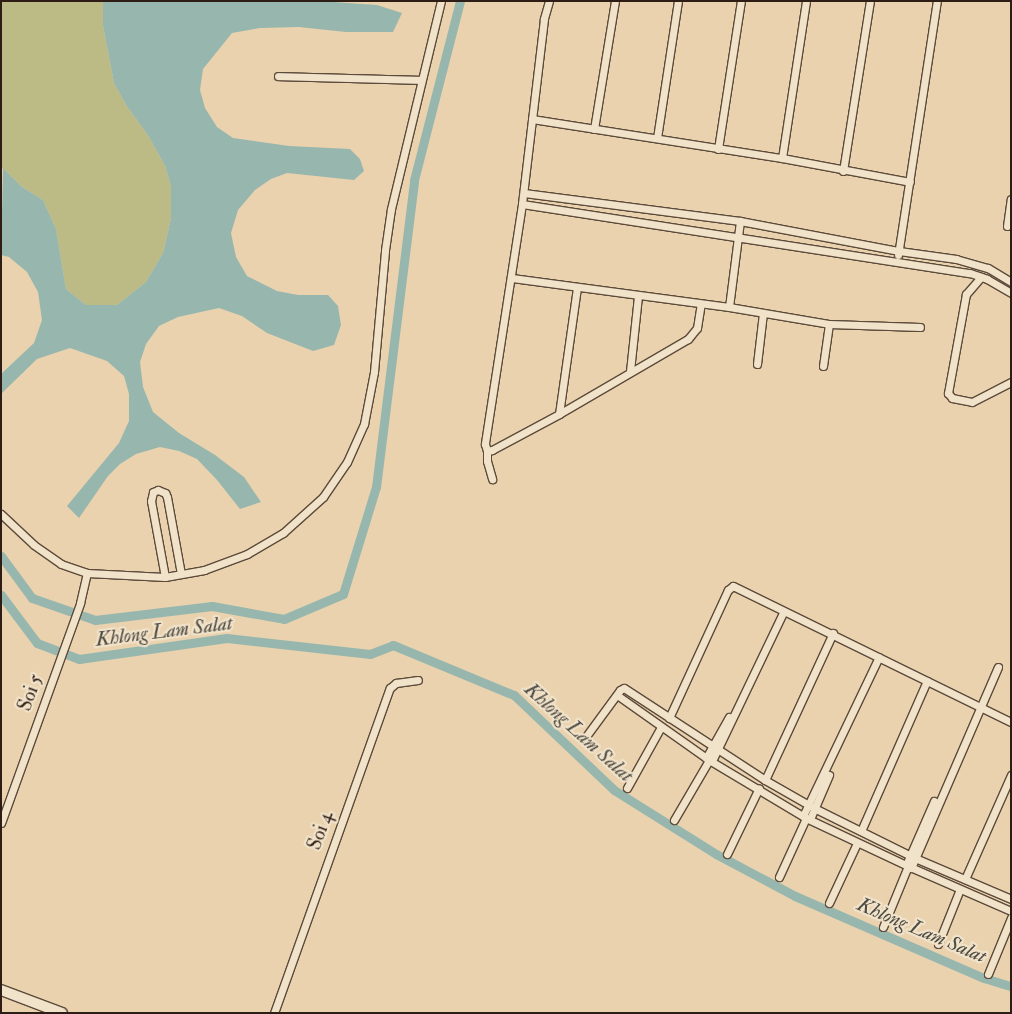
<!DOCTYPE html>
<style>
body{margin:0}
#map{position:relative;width:1012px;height:1014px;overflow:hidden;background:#e9d2ad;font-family:"IM FELL Double Pica",serif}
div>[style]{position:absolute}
.green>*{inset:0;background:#bcba85}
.water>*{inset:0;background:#97b7ae}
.canal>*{height:9px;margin:-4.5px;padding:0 4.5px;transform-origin:4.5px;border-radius:4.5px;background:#97b7ae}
.roads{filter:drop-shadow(1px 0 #5c4a3a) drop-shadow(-1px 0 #5c4a3a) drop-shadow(0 1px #5c4a3a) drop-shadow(0 -1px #5c4a3a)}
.street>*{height:7px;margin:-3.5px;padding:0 3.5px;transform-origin:3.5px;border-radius:3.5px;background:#f1e2ca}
.secondary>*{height:10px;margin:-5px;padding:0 5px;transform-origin:5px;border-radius:5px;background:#f1e2ca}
span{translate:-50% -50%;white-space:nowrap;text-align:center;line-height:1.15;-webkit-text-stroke:4.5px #f1e2ca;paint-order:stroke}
.street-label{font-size:19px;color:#2d1d14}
.water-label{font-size:20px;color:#4d4b42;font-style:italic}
.frame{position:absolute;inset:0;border:2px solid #2d1d14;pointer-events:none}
</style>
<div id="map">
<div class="green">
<i style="clip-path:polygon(1px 1px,103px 1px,103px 26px,114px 83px,126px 105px,149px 137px,165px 166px,171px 186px,171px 218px,163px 253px,146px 282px,117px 305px,86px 305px,66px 289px,56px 229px,43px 200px,22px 187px,3px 168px,1px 170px)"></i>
</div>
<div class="water">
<i style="clip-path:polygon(103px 1px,319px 1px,377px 5px,402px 13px,393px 32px,346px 32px,299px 27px,260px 28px,232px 33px,203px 69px,200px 90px,205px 108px,217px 127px,233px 138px,289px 146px,350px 149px,360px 159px,364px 171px,354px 180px,287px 173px,271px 179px,255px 190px,238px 210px,231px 233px,236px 257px,247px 276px,277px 291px,298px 295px,328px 295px,338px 306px,341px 325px,334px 345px,313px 351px,267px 333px,242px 316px,219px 308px,178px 317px,159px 326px,146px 344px,140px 362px,143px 387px,153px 412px,179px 433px,215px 455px,244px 477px,261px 502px,240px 509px,217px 480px,197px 459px,179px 451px,160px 447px,136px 454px,120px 464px,108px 476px,79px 518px,67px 506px,119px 443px,129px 421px,129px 394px,124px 376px,107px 361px,70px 348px,37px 359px,1px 394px,1px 374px,34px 343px,42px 320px,38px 292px,27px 272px,9px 257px,1px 255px,3px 168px,22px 187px,43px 200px,56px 229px,66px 289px,86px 305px,117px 305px,146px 282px,163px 253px,171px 218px,171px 186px,165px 166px,149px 137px,126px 105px,114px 83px,103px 26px)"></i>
</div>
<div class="canal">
<i style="left:1px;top:556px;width:52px;rotate:53.6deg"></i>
<i style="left:32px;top:598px;width:67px;rotate:19.2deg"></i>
<i style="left:95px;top:620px;width:118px;rotate:-6.8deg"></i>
<i style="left:212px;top:606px;width:73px;rotate:10.2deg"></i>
<i style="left:284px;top:619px;width:64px;rotate:-23deg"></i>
<i style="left:343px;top:594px;width:112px;rotate:-72.9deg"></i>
<i style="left:376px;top:487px;width:309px;rotate:-82.9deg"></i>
<i style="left:414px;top:180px;width:185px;rotate:-75.6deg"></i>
<i style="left:1px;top:595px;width:60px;rotate:53.1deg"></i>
<i style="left:37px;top:643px;width:45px;rotate:20.9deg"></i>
<i style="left:79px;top:659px;width:149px;rotate:-8.1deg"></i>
<i style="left:227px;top:638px;width:144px;rotate:6.4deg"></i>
<i style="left:370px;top:654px;width:25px;rotate:-21deg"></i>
<i style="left:393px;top:645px;width:131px;rotate:22.5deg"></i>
<i style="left:514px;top:695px;width:138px;rotate:43.5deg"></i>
<i style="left:614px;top:790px;width:120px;rotate:32.1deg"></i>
<i style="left:716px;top:854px;width:89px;rotate:28deg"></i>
<i style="left:795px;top:896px;width:206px;rotate:23.5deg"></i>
<i style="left:984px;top:978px;width:28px;rotate:17deg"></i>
</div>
<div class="roads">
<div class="street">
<i style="left:549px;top:1px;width:19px;rotate:106deg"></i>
<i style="left:544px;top:19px;width:186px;rotate:96.8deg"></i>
<i style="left:522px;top:204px;width:243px;rotate:98.8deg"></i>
<i style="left:485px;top:444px;width:7px;rotate:74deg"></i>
<i style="left:487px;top:451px;width:5px;rotate:-11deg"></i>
<i style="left:492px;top:450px;width:76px;rotate:-28.2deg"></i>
<i style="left:559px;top:414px;width:149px;rotate:-30.2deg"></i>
<i style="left:688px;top:339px;width:14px;rotate:-51deg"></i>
<i style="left:697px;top:328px;width:24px;rotate:-81deg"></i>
<i style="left:278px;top:76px;width:142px;rotate:1.6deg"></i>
<i style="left:532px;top:119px;width:253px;rotate:8.9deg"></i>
<i style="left:782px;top:158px;width:130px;rotate:10.6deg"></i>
<i style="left:594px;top:129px;width:130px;rotate:-80.7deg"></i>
<i style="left:657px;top:138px;width:139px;rotate:-81.3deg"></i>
<i style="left:718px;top:149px;width:150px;rotate:-81.2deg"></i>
<i style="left:782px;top:158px;width:159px;rotate:-81.3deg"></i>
<i style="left:843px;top:171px;width:172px;rotate:-81deg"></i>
<i style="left:524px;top:193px;width:218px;rotate:7.4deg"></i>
<i style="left:740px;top:221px;width:162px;rotate:10.7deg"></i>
<i style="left:899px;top:251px;width:58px;rotate:8deg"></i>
<i style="left:956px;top:259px;width:33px;rotate:16deg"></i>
<i style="left:988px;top:268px;width:27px;rotate:31deg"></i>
<i style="left:522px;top:204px;width:453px;rotate:8.8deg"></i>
<i style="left:970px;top:273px;width:18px;rotate:19deg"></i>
<i style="left:987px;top:279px;width:28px;rotate:30deg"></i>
<i style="left:1007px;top:226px;width:27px;rotate:-82deg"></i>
<i style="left:898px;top:255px;width:257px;rotate:-81.3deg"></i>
<i style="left:981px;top:277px;width:23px;rotate:131deg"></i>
<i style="left:966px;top:294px;width:101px;rotate:100.3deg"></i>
<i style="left:948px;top:393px;width:6px;rotate:51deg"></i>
<i style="left:952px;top:398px;width:20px;rotate:11deg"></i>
<i style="left:972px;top:402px;width:44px;rotate:-27.1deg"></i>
<i style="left:512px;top:278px;width:219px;rotate:7.6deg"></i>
<i style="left:729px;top:307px;width:101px;rotate:9.6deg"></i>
<i style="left:829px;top:324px;width:91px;rotate:1.9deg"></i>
<i style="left:729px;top:307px;width:87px;rotate:-82.7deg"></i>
<i style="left:757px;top:364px;width:51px;rotate:-83.3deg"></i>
<i style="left:823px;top:366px;width:42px;rotate:-81.9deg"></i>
<i style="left:630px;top:371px;width:75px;rotate:-83.9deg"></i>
<i style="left:559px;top:414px;width:128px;rotate:-81.9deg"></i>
<i style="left:487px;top:451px;width:10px;rotate:90deg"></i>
<i style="left:487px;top:461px;width:19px;rotate:74deg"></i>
<i style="left:1px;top:514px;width:45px;rotate:43.2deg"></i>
<i style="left:34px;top:545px;width:33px;rotate:35deg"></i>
<i style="left:61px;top:564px;width:28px;rotate:19deg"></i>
<i style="left:87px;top:573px;width:78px;rotate:2.9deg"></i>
<i style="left:165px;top:577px;width:40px;rotate:-10deg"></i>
<i style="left:204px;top:570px;width:46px;rotate:-20.4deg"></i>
<i style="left:247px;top:554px;width:42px;rotate:-30.3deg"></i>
<i style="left:283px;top:533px;width:54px;rotate:-42deg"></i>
<i style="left:323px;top:497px;width:42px;rotate:-55.6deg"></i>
<i style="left:347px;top:462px;width:42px;rotate:-65.9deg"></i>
<i style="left:364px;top:424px;width:53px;rotate:-79.1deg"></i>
<i style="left:374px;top:372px;width:122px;rotate:-84.8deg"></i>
<i style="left:385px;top:250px;width:41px;rotate:-81.7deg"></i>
<i style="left:391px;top:209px;width:214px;rotate:-76.5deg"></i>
<i style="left:165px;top:577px;width:77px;rotate:-100.4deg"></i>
<i style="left:151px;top:501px;width:9px;rotate:-77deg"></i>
<i style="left:153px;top:492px;width:5px;rotate:-22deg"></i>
<i style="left:158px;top:490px;width:8px;rotate:23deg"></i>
<i style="left:165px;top:493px;width:4px;rotate:63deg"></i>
<i style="left:167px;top:497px;width:78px;rotate:79.7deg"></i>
<i style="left:617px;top:695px;width:113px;rotate:35.2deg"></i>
<i style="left:709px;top:760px;width:113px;rotate:30.9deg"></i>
<i style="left:806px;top:818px;width:113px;rotate:25.2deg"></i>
<i style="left:908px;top:866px;width:112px;rotate:23.6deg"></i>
<i style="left:669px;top:718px;width:141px;rotate:-65.3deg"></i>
<i style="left:728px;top:590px;width:6px;rotate:-39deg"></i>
<i style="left:733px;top:586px;width:309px;rotate:26.1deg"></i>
<i style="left:587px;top:735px;width:56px;rotate:-53.7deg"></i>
<i style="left:620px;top:690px;width:4px;rotate:-27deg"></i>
<i style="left:624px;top:688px;width:168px;rotate:33.1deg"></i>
<i style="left:765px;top:780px;width:56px;rotate:29.7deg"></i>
<i style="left:814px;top:808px;width:113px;rotate:26.3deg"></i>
<i style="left:915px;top:858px;width:104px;rotate:23.1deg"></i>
<i style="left:706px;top:758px;width:47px;rotate:-60.7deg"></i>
<i style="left:712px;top:761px;width:166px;rotate:-64.4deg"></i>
<i style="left:765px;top:780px;width:162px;rotate:-65.2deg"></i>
<i style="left:627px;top:788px;width:70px;rotate:-60.9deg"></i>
<i style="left:803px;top:816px;width:176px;rotate:-64.5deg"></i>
<i style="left:810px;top:819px;width:48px;rotate:-66.6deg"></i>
<i style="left:674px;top:820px;width:69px;rotate:-59.7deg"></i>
<i style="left:1px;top:823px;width:234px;rotate:-70.2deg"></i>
<i style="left:80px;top:603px;width:31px;rotate:-77deg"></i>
<i style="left:861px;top:831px;width:164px;rotate:-66.3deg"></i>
<i style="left:727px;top:854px;width:73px;rotate:-64.1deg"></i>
<i style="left:906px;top:865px;width:70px;rotate:-66.4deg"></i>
<i style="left:911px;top:868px;width:219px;rotate:-66.6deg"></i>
<i style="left:779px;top:877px;width:65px;rotate:-65.4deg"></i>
<i style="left:965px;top:879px;width:114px;rotate:-66.1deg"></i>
<i style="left:829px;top:903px;width:66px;rotate:-65deg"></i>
<i style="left:883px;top:927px;width:66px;rotate:-67.7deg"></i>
<i style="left:938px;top:944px;width:59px;rotate:-68.2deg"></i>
<i style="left:988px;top:974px;width:61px;rotate:-67.7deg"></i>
<i style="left:274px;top:1013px;width:345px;rotate:-70.4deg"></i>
<i style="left:390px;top:688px;width:8px;rotate:-40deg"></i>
<i style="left:396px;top:683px;width:22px;rotate:-8deg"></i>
</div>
<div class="secondary">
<i style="left:1px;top:990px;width:65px;rotate:20.7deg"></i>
</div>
</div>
<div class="street-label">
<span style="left:31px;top:693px;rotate:-70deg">Soi 5</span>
<span style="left:321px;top:831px;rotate:-70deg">Soi 4</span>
</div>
<div class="water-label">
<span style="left:164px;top:631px;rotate:-7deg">Khlong Lam Salat</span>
<span style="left:579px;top:732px;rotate:42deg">Khlong Lam Salat</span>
<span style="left:922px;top:930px;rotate:23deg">Khlong Lam Salat</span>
</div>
<div class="frame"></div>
</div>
